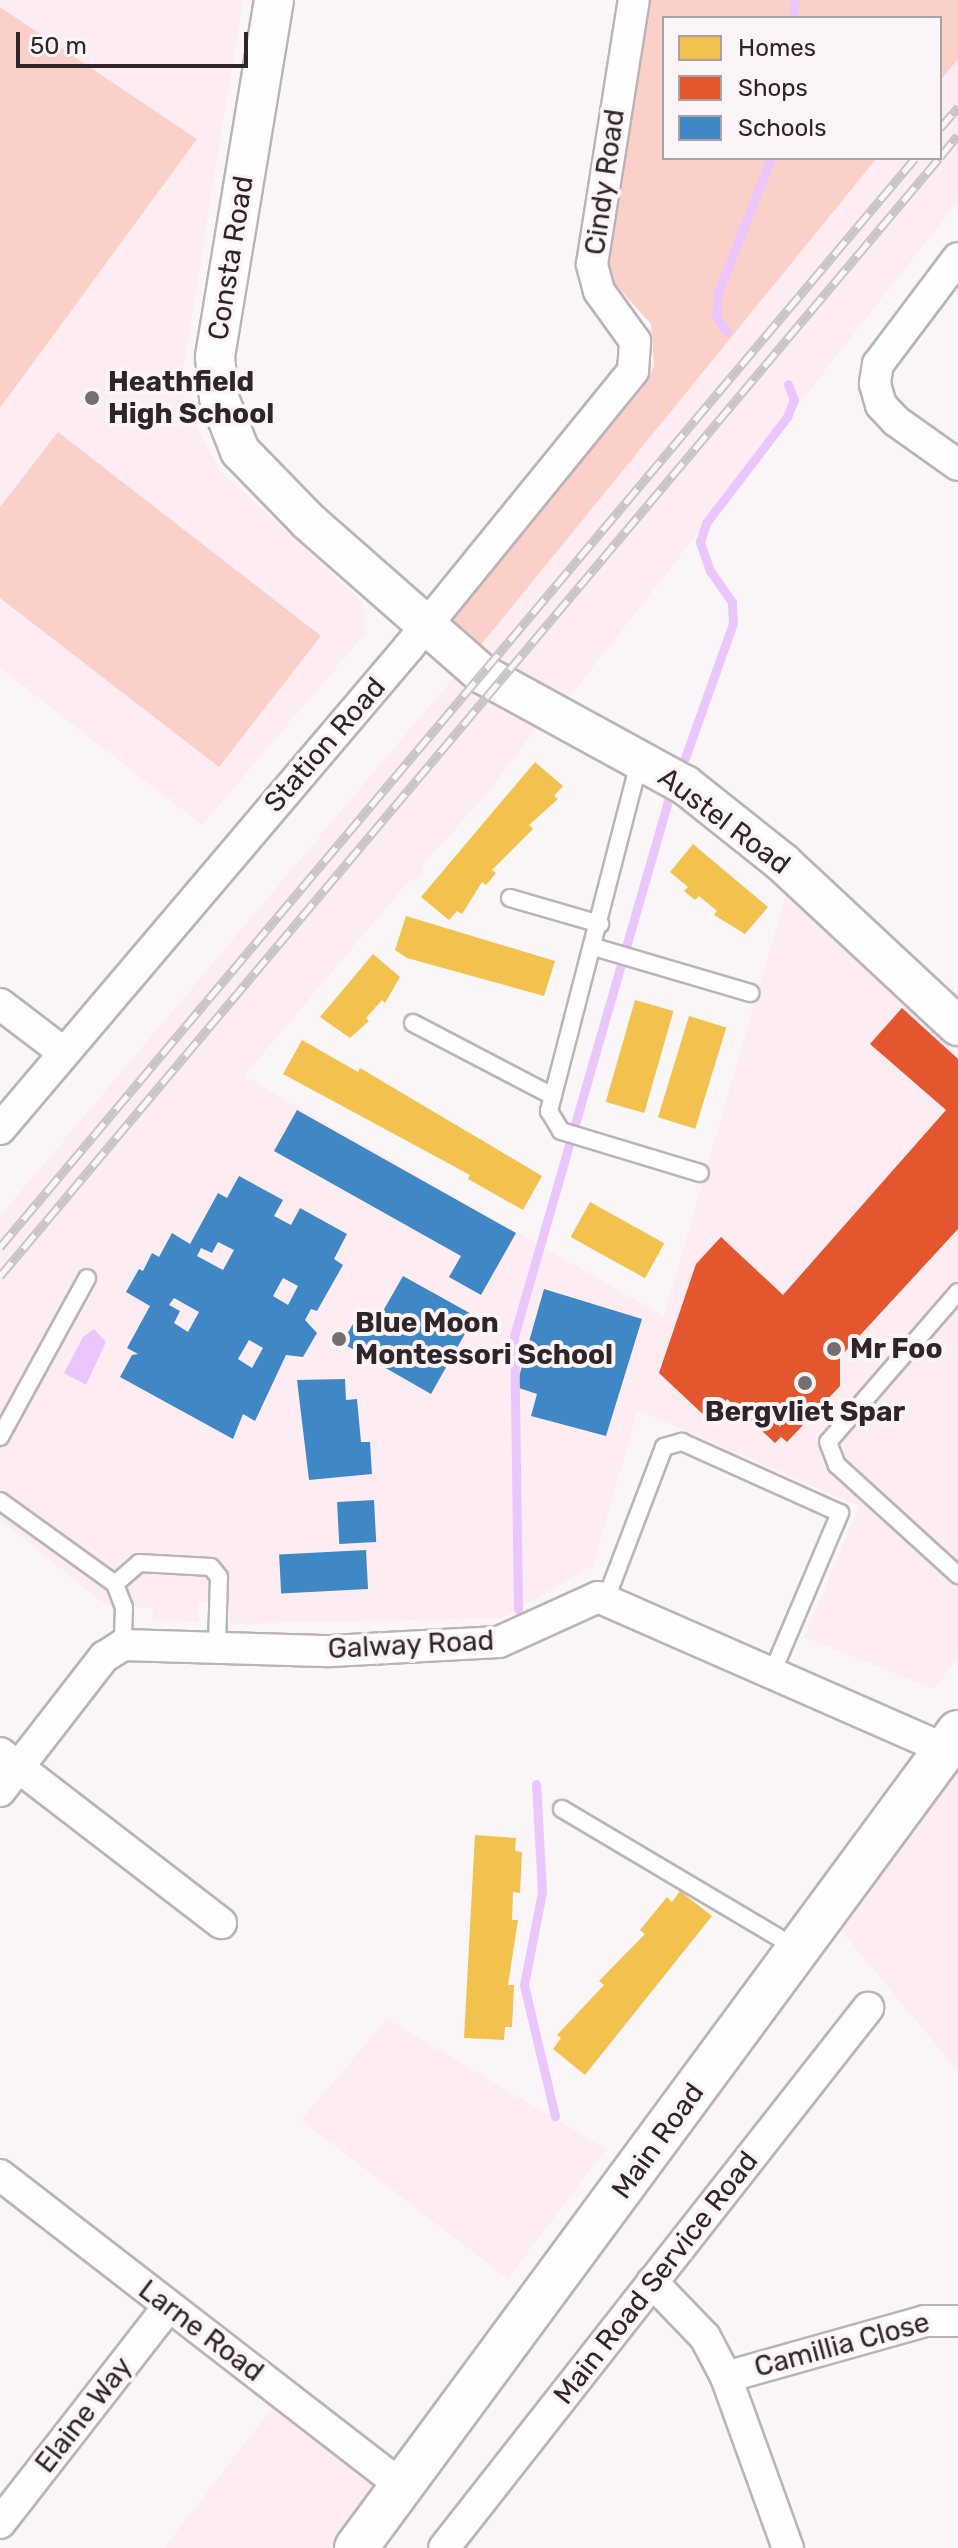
<!DOCTYPE html>
<style>
body{margin:0}
#map{position:relative;width:958px;height:2548px;overflow:hidden;background:#faf6f8;font-family:Rubik,sans-serif}
div>[style]{position:absolute}
.built>*{inset:0;background:#fdedf3}
.green>*{inset:0;background:#fbd0c8}
.water>*{inset:0;background:#ebc6fc}
.homes>*{inset:0;background:#f2c14e;transform-origin:0 0}
.shops>*{inset:0;background:#e4572e}
.schools>*{inset:0;background:#3f88c5;transform-origin:0 0}
.stream>*{height:9px;margin:-4.5px;padding:0 4.5px;transform-origin:4.5px;border-radius:4.5px;background:#ebc6fc}
.roads{filter:drop-shadow(2px 0 #bbb3b7) drop-shadow(-2px 0 #bbb3b7) drop-shadow(0 2px #bbb3b7) drop-shadow(0 -2px #bbb3b7)}
.service>*{height:16px;margin:-8px;padding:0 8px;transform-origin:8px;border-radius:8px;background:#fefefe}
.minor>*{height:30px;margin:-15px;padding:0 15px;transform-origin:15px;border-radius:15px;background:#fefefe}
.tertiary>*{height:38px;margin:-19px;padding:0 19px;transform-origin:19px;border-radius:19px;background:#fefefe}
.secondary>*{height:42px;margin:-21px;padding:0 21px;transform-origin:21px;border-radius:21px;background:#fefefe}
.rail>*{height:9px;margin-top:-4.5px;transform-origin:0;background:repeating-linear-gradient(90deg,#fbf5f7 0 18px,#c7c5c6 0 36px);box-sizing:border-box;border-block:2px solid #c7c5c6}
.dots>*{width:22px;height:22px;translate:-50% -50%;box-sizing:border-box;border:4px solid #fbf5f7;border-radius:50%}
span{translate:-50% -50%;white-space:nowrap;text-align:center;line-height:1.15;-webkit-text-stroke:8px #fbf5f7;paint-order:stroke}
.street-label{font-size:28px;color:#302429}
.poi-label{font-size:28px;color:#302429;font-weight:700}
.left{translate:0 -50%;text-align:left}
.legend{position:absolute;left:662px;top:16px;width:280px;height:144px;box-sizing:border-box;background:#fbf5f7;border:2px solid #aaa1a5;margin:0;padding:10px 14px;list-style:none;font-size:24px;color:#302429}
.legend li{display:flex;align-items:center;gap:16px;height:40px}
.legend b{width:40px;border:2px solid #aaa1a5}
.scale{position:absolute;left:16px;top:32px;width:232px;height:36px;box-sizing:border-box;border:4px solid #302429;border-top:0;padding-left:10px;font-size:24px;line-height:28px;white-space:nowrap;color:#302429;-webkit-text-stroke:6px #fbf5f7;paint-order:stroke}
</style>
<div id="map">
<div class="built">
<i style="clip-path:polygon(0 0,243px 0,181px 382px,189px 413px,220px 470px,363px 603px,365px 634px,202px 825px,0 668px)"></i>
<i style="clip-path:polygon(958px 59px,958px 201px,572px 694px,537px 727px,482px 800px,424px 863px,422px 876px,408px 882px,244px 1076px,664px 1316px,786px 894px,958px 1054px,958px 1657px,934px 1689px,805px 1637px,859px 1506px,638px 1410px,593px 1565px,503px 1618px,230px 1624px,228px 1595px,198px 1603px,199px 1622px,152px 1619px,153px 1608px,107px 1606px,0 1520px,0 1216px,453px 678px,877px 158px,940px 158px,940px 81px)"></i>
<i style="clip-path:polygon(958px 1767px,958px 2071px,839px 1928px)"></i>
<i style="clip-path:polygon(387px 2019px,606px 2149px,508px 2279px,301px 2120px)"></i>
<i style="clip-path:polygon(283px 2394px,402px 2486px,355px 2548px,164px 2548px)"></i>
</div>
<div class="green">
<i style="clip-path:polygon(649px 0,958px 0,958px 59px,940px 81px,940px 18px,664px 18px,664px 158px,877px 158px,476px 651px,449px 624px,450px 618px,643px 388px,654px 366px,651px 324px,614px 283px,607px 257px)"></i>
<i style="clip-path:polygon(0 7px,197px 139px,0 408px)"></i>
<i style="clip-path:polygon(58px 432px,321px 636px,219px 767px,0 598px,0 507px)"></i>
</div>
<div class="water">
<i style="clip-path:polygon(94px 1329px,106px 1342px,86px 1385px,64px 1373px,83px 1337px)"></i>
</div>
<div class="homes">
<i style="clip-path:polygon(535px 762px,563px 786px,554px 796px,558px 799px,529px 825px,533px 829px,492px 870px,496px 873px,486px 885px,482px 882px,462px 914px,457px 911px,449px 920px,421px 897px)"></i>
<i style="clip-path:polygon(693px 844px,768px 907px,745px 934px,714px 915px,717px 911px,699px 896px,695px 900px,684px 891px,688px 887px,670px 872px)"></i>
<i style="clip-path:polygon(406px 916px,555px 961px,544px 996px,407px 958px,395px 950px)"></i>
<i style="clip-path:polygon(373px 954px,400px 977px,385px 1003px,382px 1000px,366px 1018px,369px 1021px,350px 1038px,320px 1017px)"></i>
<i style="left:635px;top:1000px;width:40px;height:106px;rotate:16deg"></i>
<i style="left:689px;top:1016px;width:39px;height:106px;rotate:17deg"></i>
<i style="clip-path:polygon(302px 1040px,358px 1072px,360px 1068px,542px 1176px,523px 1210px,468px 1179px,470px 1175px,283px 1074px)"></i>
<i style="left:590px;top:1202px;width:85px;height:40px;rotate:29deg"></i>
<i style="clip-path:polygon(475px 1835px,516px 1838px,515px 1851px,522px 1852px,520px 1893px,513px 1892px,512px 1920px,518px 1920px,508px 1985px,514px 1985px,512px 2027px,505px 2027px,504px 2040px,464px 2038px)"></i>
<i style="clip-path:polygon(680px 1891px,712px 1916px,585px 2075px,553px 2049px,561px 2038px,557px 2035px,604px 1985px,599px 1981px,645px 1934px,640px 1930px,667px 1897px,672px 1902px)"></i>
</div>
<div class="shops">
<i style="clip-path:polygon(902px 1008px,958px 1059px,958px 1229px,840px 1357px,840px 1386px,787px 1442px,781px 1437px,775px 1443px,727px 1399px,709px 1420px,659px 1373px,696px 1264px,721px 1237px,783px 1295px,946px 1110px,870px 1044px)"></i>
</div>
<div class="schools">
<i style="clip-path:polygon(297px 1110px,516px 1233px,481px 1295px,449px 1277px,461px 1256px,274px 1151px)"></i>
<i style="clip-path:polygon(evenodd,239px 1176px,283px 1200px,274px 1216px,291px 1225px,300px 1208px,347px 1234px,334px 1259px,343px 1265px,317px 1311px,311px 1309px,305px 1320px,317px 1333px,303px 1357px,286px 1355px,255px 1421px,243px 1414px,233px 1439px,120px 1377px,132px 1355px,138px 1354px,127px 1348px,150px 1306px,126px 1292px,139px 1269px,143px 1271px,152px 1253px,159px 1257px,172px 1233px,190px 1244px,218px 1193px,227px 1198px,239px 1176px,218px 1242px,234px 1250px,223px 1270px,197px 1256px,201px 1248px,212px 1253px,218px 1242px,239px 1176px,283px 1278px,298px 1286px,288px 1305px,273px 1296px,283px 1278px,239px 1176px,174px 1298px,199px 1312px,188px 1332px,174px 1323px,180px 1311px,169px 1305px,174px 1298px,239px 1176px,249px 1340px,263px 1348px,252px 1368px,238px 1359px,249px 1340px)"></i>
<i style="clip-path:polygon(403px 1276px,475px 1316px,431px 1394px,342px 1343px,354px 1322px,371px 1332px)"></i>
<i style="clip-path:polygon(544px 1289px,642px 1319px,606px 1436px,531px 1416px,537px 1394px,516px 1387px)"></i>
<i style="clip-path:polygon(345px 1379px,346px 1400px,357px 1399px,361px 1442px,370px 1442px,372px 1474px,309px 1480px,297px 1380px)"></i>
<i style="left:374px;top:1500px;width:42px;height:37px;rotate:87deg"></i>
<i style="left:366px;top:1550px;width:39px;height:87px;rotate:87deg"></i>
</div>
<div class="stream">
<i style="left:793px;top:18px;width:18px;rotate:-84deg"></i>
<i style="left:727px;top:332px;width:19px;rotate:-125deg"></i>
<i style="left:716px;top:316px;width:23px;rotate:-85deg"></i>
<i style="left:718px;top:293px;width:145px;rotate:-68.6deg"></i>
<i style="left:685px;top:758px;width:143px;rotate:-70.4deg"></i>
<i style="left:733px;top:623px;width:21px;rotate:-93deg"></i>
<i style="left:732px;top:602px;width:38px;rotate:-125deg"></i>
<i style="left:710px;top:571px;width:31px;rotate:-109deg"></i>
<i style="left:700px;top:542px;width:20px;rotate:-72deg"></i>
<i style="left:706px;top:523px;width:133px;rotate:-52.6deg"></i>
<i style="left:787px;top:417px;width:18px;rotate:-68deg"></i>
<i style="left:794px;top:400px;width:17px;rotate:-111deg"></i>
<i style="left:518px;top:1609px;width:273px;rotate:-90.8deg"></i>
<i style="left:514px;top:1336px;width:557px;rotate:-73.94deg"></i>
<i style="left:536px;top:1784px;width:108px;rotate:86.8deg"></i>
<i style="left:542px;top:1892px;width:95px;rotate:101deg"></i>
<i style="left:524px;top:1985px;width:135px;rotate:76.7deg"></i>
</div>
<div class="roads">
<div class="service">
<i style="left:640px;top:759px;width:364px;rotate:104.5deg"></i>
<i style="left:549px;top:1111px;width:23px;rotate:59deg"></i>
<i style="left:561px;top:1131px;width:145px;rotate:16.8deg"></i>
<i style="left:510px;top:898px;width:94px;rotate:16.1deg"></i>
<i style="left:594px;top:947px;width:163px;rotate:16.4deg"></i>
<i style="left:413px;top:1023px;width:156px;rotate:27.6deg"></i>
<i style="left:958px;top:1292px;width:198px;rotate:130.9deg"></i>
<i style="left:828px;top:1442px;width:25px;rotate:69deg"></i>
<i style="left:837px;top:1465px;width:164px;rotate:42.3deg"></i>
<i style="left:0;top:1437px;width:181px;rotate:-61.3deg"></i>
<i style="left:0;top:1501px;width:142px;rotate:35.8deg"></i>
<i style="left:115px;top:1584px;width:25px;rotate:69deg"></i>
<i style="left:124px;top:1607px;width:38px;rotate:92deg"></i>
<i style="left:115px;top:1584px;width:32px;rotate:-41deg"></i>
<i style="left:139px;top:1563px;width:72px;rotate:3.2deg"></i>
<i style="left:211px;top:1567px;width:13px;rotate:51deg"></i>
<i style="left:219px;top:1577px;width:69px;rotate:91.7deg"></i>
<i style="left:606px;top:1599px;width:163px;rotate:-69.1deg"></i>
<i style="left:664px;top:1447px;width:19px;rotate:-16deg"></i>
<i style="left:682px;top:1442px;width:173px;rotate:24.2deg"></i>
<i style="left:840px;top:1513px;width:172px;rotate:113deg"></i>
<i style="left:562px;top:1809px;width:274px;rotate:30.7deg"></i>
</div>
<div class="minor">
<i style="left:958px;top:258px;width:133px;rotate:127deg"></i>
<i style="left:878px;top:364px;width:20px;rotate:99deg"></i>
<i style="left:875px;top:384px;width:22px;rotate:74deg"></i>
<i style="left:881px;top:405px;width:22px;rotate:47deg"></i>
<i style="left:896px;top:421px;width:76px;rotate:35.4deg"></i>
<i style="left:0;top:1004px;width:79px;rotate:37.3deg"></i>
<i style="left:0;top:1129px;width:631px;rotate:-49.69deg"></i>
<i style="left:408px;top:648px;width:357px;rotate:-50.9deg"></i>
<i style="left:633px;top:371px;width:30px;rotate:-86deg"></i>
<i style="left:635px;top:341px;width:62px;rotate:-125.8deg"></i>
<i style="left:599px;top:291px;width:28px;rotate:-105deg"></i>
<i style="left:592px;top:264px;width:267px;rotate:-81deg"></i>
<i style="left:0;top:1753px;width:279px;rotate:37.6deg"></i>
<i style="left:0;top:1791px;width:170px;rotate:-52.2deg"></i>
<i style="left:104px;top:1657px;width:22px;rotate:-32deg"></i>
<i style="left:123px;top:1645px;width:208px;rotate:1.7deg"></i>
<i style="left:331px;top:1651px;width:168px;rotate:-3.1deg"></i>
<i style="left:499px;top:1642px;width:109px;rotate:-24.4deg"></i>
<i style="left:598px;top:1597px;width:379px;rotate:23.7deg"></i>
<i style="left:0;top:2175px;width:508px;rotate:37.73deg"></i>
<i style="left:652px;top:2282px;width:76px;rotate:46.1deg"></i>
<i style="left:705px;top:2337px;width:45px;rotate:62.3deg"></i>
<i style="left:726px;top:2377px;width:182px;rotate:70.1deg"></i>
<i style="left:726px;top:2377px;width:207px;rotate:-15.7deg"></i>
<i style="left:925px;top:2321px;width:33px"></i>
<i style="left:0;top:2523px;width:274px;rotate:-52.1deg"></i>
<i style="left:444px;top:2548px;width:687px;rotate:-51.86deg"></i>
</div>
<div class="tertiary">
<i style="left:274px;top:0;width:362px;rotate:99.4deg"></i>
<i style="left:215px;top:357px;width:41px;rotate:84.4deg"></i>
<i style="left:219px;top:398px;width:57px;rotate:68.4deg"></i>
<i style="left:240px;top:451px;width:98px;rotate:45.8deg"></i>
<i style="left:308px;top:521px;width:232px;rotate:41.3deg"></i>
<i style="left:482px;top:674px;width:231px;rotate:28.7deg"></i>
<i style="left:685px;top:785px;width:125px;rotate:38.5deg"></i>
<i style="left:783px;top:863px;width:239px;rotate:43deg"></i>
</div>
<div class="secondary">
<i style="left:356px;top:2548px;width:1014px;rotate:-53.58deg"></i>
</div>
</div>
<div class="rail">
<i style="left:940px;top:128px;width:28px;rotate:-49deg"></i>
<i style="left:940px;top:157px;width:28px;rotate:-51deg"></i>
<i style="left:0;top:1247px;width:1422px;rotate:-49.96deg"></i>
<i style="left:0;top:1276px;width:1460px;rotate:-49.97deg"></i>
</div>
<div class="dots">
<i style="left:92px;top:398px;background:#776e71"></i>
<i style="left:339px;top:1339px;background:#776e71"></i>
<i style="left:834px;top:1349px;background:#776e71"></i>
<i style="left:805px;top:1383px;background:#776e71"></i>
</div>
<div class="street-label">
<span style="left:605px;top:182px;rotate:-82deg">Cindy Road</span>
<span style="left:231px;top:258px;rotate:-81deg">Consta Road</span>
<span style="left:325px;top:745px;rotate:-49deg">Station Road</span>
<span style="left:724px;top:821px;rotate:37deg">Austel Road</span>
<span style="left:411px;top:1645px;rotate:-3deg">Galway Road</span>
<span style="left:658px;top:2141px;rotate:-54deg">Main Road</span>
<span style="left:656px;top:2278px;rotate:-52deg">Main Road Service Road</span>
<span style="left:201px;top:2331px;rotate:37deg">Larne Road</span>
<span style="left:842px;top:2345px;rotate:-15deg">Camillia Close</span>
<span style="left:84px;top:2415px;rotate:-52deg">Elaine Way</span>
</div>
<div class="poi-label">
<span class="left" style="left:108px;top:398px">Heathfield<br>High School</span>
<span class="left" style="left:355px;top:1339px">Blue Moon<br>Montessori School</span>
<span class="left" style="left:850px;top:1349px">Mr Foo</span>
<span style="left:805px;top:1412px">Bergvliet Spar</span>
</div>
<ul class="legend">
<li><b style="height:22px;background:#f2c14e"></b>Homes</li>
<li><b style="height:22px;background:#e4572e"></b>Shops</li>
<li><b style="height:22px;background:#3f88c5"></b>Schools</li>
</ul>
<div class="scale">50 m</div>
</div>
